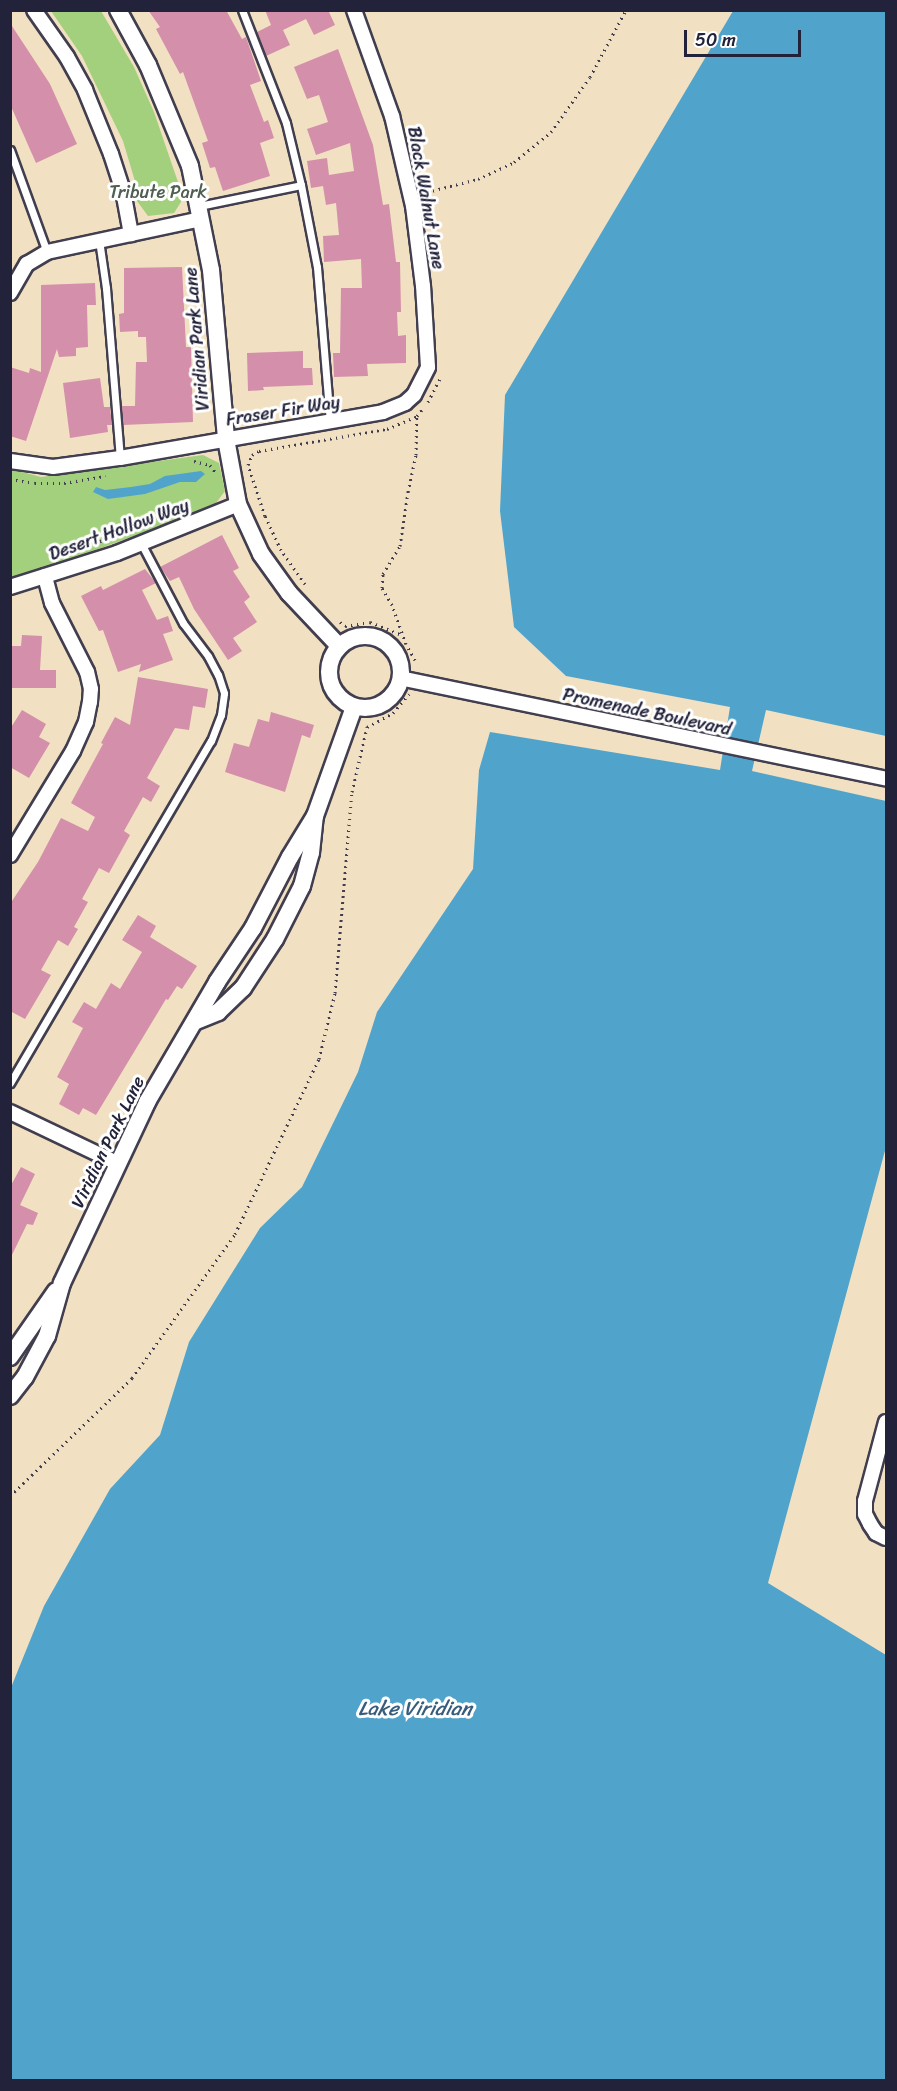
<!DOCTYPE html>
<style>
body{margin:0}
#map{position:relative;width:897px;height:2091px;overflow:hidden;background:#f1e0c2;font-family:Sriracha,sans-serif}
div>[style]{position:absolute}
.green>*{inset:0;background:#a3d07d}
.water>*{inset:0;background:#50a4cc}
.building>*{inset:0;background:#d48faa}
.path>*{height:3px;margin-top:-1.5px;transform-origin:0;background:repeating-linear-gradient(90deg,#413e4f 0 1.5px,transparent 0 6px)}
.roads{filter:drop-shadow(2px 0 #413e4f) drop-shadow(-2px 0 #413e4f) drop-shadow(0 2px #413e4f) drop-shadow(0 -2px #413e4f)}
.service>*{height:7px;margin:-3.5px;padding:0 3.5px;transform-origin:3.5px;border-radius:3.5px;background:#fff}
.minor>*{height:14px;margin:-7px;padding:0 7px;transform-origin:7px;border-radius:7px;background:#fff}
.tertiary>*{height:16px;margin:-8px;padding:0 8px;transform-origin:8px;border-radius:8px;background:#fff}
.tertiary>.ring{margin:-8px;padding:0;box-sizing:content-box;background:none;border:16px solid #fff;border-radius:50%}
span{translate:-50% -50%;white-space:nowrap;text-align:center;line-height:1.15;-webkit-text-stroke:6px #fff;paint-order:stroke}
.park-label{font-size:18px;color:#4f5f52}
.street-label{font-size:18px;color:#22223b}
.water-label{font-size:20px;color:#375c7c;font-style:italic}
.frame{position:absolute;inset:0;border:12px solid #22223b;pointer-events:none}
.scale{position:absolute;left:684px;top:30px;width:117px;height:27px;box-sizing:border-box;border:3px solid #22223b;border-top:0;padding-left:8px;font-size:18px;line-height:21px;white-space:nowrap;color:#22223b;-webkit-text-stroke:4px #fff;paint-order:stroke}
</style>
<div id="map">
<div class="green">
<i style="clip-path:polygon(51px 11px,101px 11px,134px 67px,154px 112px,179px 185px,181px 202px,174px 213px,148px 216px,137px 201px,137px 188px,123px 141px,82px 56px)"></i>
<i style="clip-path:polygon(203px 455px,219px 463px,225px 491px,213px 507px,11px 581px,11px 469px,41px 477px)"></i>
</div>
<div class="water">
<i style="clip-path:polygon(733px 11px,886px 11px,886px 736px,766px 710px,752px 771px,886px 801px,886px 1147px,768px 1583px,886px 1655px,886px 2080px,11px 2080px,10px 1690px,44px 1606px,110px 1489px,160px 1435px,189px 1342px,260px 1228px,302px 1187px,358px 1072px,377px 1012px,473px 869px,479px 770px,490px 732px,720px 770px,730px 707px,566px 676px,514px 627px,500px 511px,505px 395px)"></i>
<i style="clip-path:polygon(201px 471px,205px 474px,196px 482px,180px 482px,145px 494px,108px 499px,93px 492px,96px 487px,105px 490px,131px 487px,150px 484px,165px 476px)"></i>
</div>
<div class="building">
<i style="clip-path:polygon(148px 10px,226px 10px,242px 39px,246px 37px,261px 81px,250px 85px,264px 122px,268px 120px,274px 138px,260px 143px,270px 176px,223px 191px,215px 167px,210px 168px,202px 143px,208px 141px,183px 72px,180px 74px,156px 29px,160px 27px)"></i>
<i style="clip-path:polygon(265px 10px,328px 10px,335px 25px,314px 35px,306px 19px,283px 30px,290px 45px,266px 56px,257px 32px,271px 25px)"></i>
<i style="clip-path:polygon(10px 23px,50px 84px,77px 144px,36px 163px,10px 104px)"></i>
<i style="clip-path:polygon(338px 49px,373px 145px,383px 205px,389px 204px,396px 262px,400px 262px,401px 312px,397px 312px,398px 336px,406px 335px,406px 363px,367px 364px,368px 376px,334px 377px,333px 353px,340px 353px,341px 288px,362px 288px,361px 259px,324px 262px,323px 236px,339px 235px,336px 203px,326px 205px,323px 186px,311px 188px,307px 161px,327px 158px,329px 175px,354px 171px,350px 143px,316px 155px,307px 129px,328px 122px,319px 95px,307px 99px,294px 67px)"></i>
<i style="clip-path:polygon(182px 267px,186px 347px,191px 347px,193px 422px,123px 425px,121px 406px,135px 406px,136px 362px,147px 362px,146px 337px,138px 337px,138px 331px,120px 332px,119px 314px,124px 313px,124px 268px)"></i>
<i style="clip-path:polygon(95px 283px,96px 305px,87px 305px,88px 347px,76px 348px,76px 356px,59px 357px,57px 349px,26px 441px,10px 436px,10px 367px,29px 373px,30px 368px,41px 372px,41px 285px)"></i>
<i style="clip-path:polygon(303px 351px,303px 368px,312px 368px,313px 385px,263px 387px,264px 390px,248px 391px,247px 353px)"></i>
<i style="clip-path:polygon(100px 378px,104px 407px,110px 407px,112px 425px,107px 425px,108px 432px,70px 438px,63px 383px)"></i>
<i style="clip-path:polygon(222px 535px,239px 568px,233px 571px,250px 597px,244px 602px,257px 622px,233px 638px,242px 651px,228px 660px,194px 609px,179px 577px,170px 581px,160px 567px)"></i>
<i style="clip-path:polygon(145px 569px,156px 583px,142px 590px,157px 620px,168px 616px,173px 631px,163px 634px,173px 660px,139px 672px,141px 664px,118px 672px,103px 630px,99px 631px,81px 596px,101px 586px,103px 590px)"></i>
<i style="clip-path:polygon(22px 635px,42px 636px,40px 670px,56px 670px,56px 688px,10px 688px,10px 646px,21px 646px)"></i>
<i style="clip-path:polygon(138px 677px,208px 689px,205px 708px,193px 706px,189px 730px,175px 728px,147px 778px,160px 786px,151px 802px,143px 797px,124px 831px,130px 835px,109px 873px,99px 868px,82px 899px,88px 902px,74px 927px,78px 929px,68px 946px,58px 940px,41px 970px,51px 975px,25px 1019px,10px 1011px,10px 904px,38px 862px,61px 818px,88px 831px,95px 817px,71px 803px,103px 744px,101px 743px,115px 717px,130px 725px)"></i>
<i style="clip-path:polygon(22px 710px,46px 724px,39px 737px,50px 743px,29px 778px,10px 767px,10px 729px)"></i>
<i style="clip-path:polygon(271px 712px,314px 725px,310px 738px,302px 735px,285px 792px,225px 772px,234px 743px,249px 747px,258px 719px,269px 722px)"></i>
<i style="clip-path:polygon(138px 915px,156px 926px,150px 937px,197px 966px,182px 989px,177px 986px,168px 1000px,166px 999px,96px 1115px,83px 1108px,79px 1115px,59px 1104px,69px 1084px,57px 1077px,83px 1028px,72px 1022px,84px 1002px,96px 1009px,111px 983px,120px 989px,142px 952px,122px 940px)"></i>
<i style="clip-path:polygon(21px 1167px,35px 1174px,20px 1205px,38px 1213px,33px 1225px,27px 1224px,10px 1259px,10px 1187px)"></i>
</div>
<div class="path">
<i style="left:427px;top:192px;width:53px;rotate:-14.3deg"></i>
<i style="left:478px;top:179px;width:40px;rotate:-25deg"></i>
<i style="left:514px;top:162px;width:48px;rotate:-39deg"></i>
<i style="left:551px;top:132px;width:67px;rotate:-54.7deg"></i>
<i style="left:590px;top:77px;width:76px;rotate:-61.8deg"></i>
<i style="left:428px;top:192px;width:77px;rotate:83.2deg"></i>
<i style="left:428px;top:402px;width:29px;rotate:-63deg"></i>
<i style="left:194px;top:461px;width:16px;rotate:14deg"></i>
<i style="left:210px;top:465px;width:10px;rotate:53deg"></i>
<i style="left:10px;top:479px;width:25px;rotate:9deg"></i>
<i style="left:35px;top:483px;width:29px"></i>
<i style="left:64px;top:483px;width:42px;rotate:-9.7deg"></i>
<i style="left:94px;top:543px;width:32px;rotate:-18deg"></i>
<i style="left:305px;top:584px;width:42px;rotate:-125.2deg"></i>
<i style="left:281px;top:550px;width:38px;rotate:-115deg"></i>
<i style="left:265px;top:516px;width:54px;rotate:-108.4deg"></i>
<i style="left:248px;top:465px;width:11px;rotate:-68deg"></i>
<i style="left:252px;top:455px;width:8px;rotate:-30deg"></i>
<i style="left:259px;top:451px;width:130px;rotate:-9.8deg"></i>
<i style="left:387px;top:429px;width:33px;rotate:-23deg"></i>
<i style="left:340px;top:622px;width:6px;rotate:39deg"></i>
<i style="left:345px;top:626px;width:25px;rotate:-9deg"></i>
<i style="left:370px;top:622px;width:35px;rotate:22deg"></i>
<i style="left:415px;top:660px;width:18px;rotate:-119deg"></i>
<i style="left:406px;top:644px;width:41px;rotate:-109.7deg"></i>
<i style="left:392px;top:605px;width:20px;rotate:-120deg"></i>
<i style="left:382px;top:588px;width:14px;rotate:-86deg"></i>
<i style="left:383px;top:574px;width:33px;rotate:-59deg"></i>
<i style="left:400px;top:546px;width:55px;rotate:-81.6deg"></i>
<i style="left:408px;top:492px;width:38px;rotate:-78deg"></i>
<i style="left:416px;top:455px;width:39px;rotate:-89deg"></i>
<i style="left:417px;top:416px;width:11px;rotate:-52deg"></i>
<i style="left:10px;top:1496px;width:170px;rotate:-44deg"></i>
<i style="left:132px;top:1378px;width:177px;rotate:-54.4deg"></i>
<i style="left:235px;top:1234px;width:194px;rotate:-64.4deg"></i>
<i style="left:319px;top:1059px;width:68px;rotate:-76.4deg"></i>
<i style="left:335px;top:993px;width:202px;rotate:-85.2deg"></i>
<i style="left:352px;top:792px;width:67px;rotate:-77deg"></i>
<i style="left:367px;top:727px;width:30px;rotate:-28deg"></i>
<i style="left:393px;top:713px;width:25px;rotate:-50deg"></i>
</div>
<div class="roads">
<div class="service">
<i style="left:242px;top:10px;width:121px;rotate:68.7deg"></i>
<i style="left:286px;top:123px;width:64px;rotate:76.4deg"></i>
<i style="left:301px;top:185px;width:84px;rotate:79deg"></i>
<i style="left:317px;top:267px;width:156px;rotate:85.2deg"></i>
<i style="left:10px;top:150px;width:109px;rotate:70.1deg"></i>
<i style="left:199px;top:206px;width:104px;rotate:-11.6deg"></i>
<i style="left:99px;top:240px;width:49px;rotate:81.7deg"></i>
<i style="left:106px;top:288px;width:171px;rotate:85.3deg"></i>
<i style="left:10px;top:1083px;width:397px;rotate:-59.6deg"></i>
<i style="left:211px;top:741px;width:28px;rotate:-69deg"></i>
<i style="left:221px;top:715px;width:22px;rotate:-82deg"></i>
<i style="left:224px;top:693px;width:19px;rotate:-108deg"></i>
<i style="left:218px;top:675px;width:21px;rotate:-118deg"></i>
<i style="left:208px;top:656px;width:41px;rotate:-127.1deg"></i>
<i style="left:183px;top:623px;width:90px;rotate:-117.7deg"></i>
</div>
<div class="minor">
<i style="left:34px;top:10px;width:57px;rotate:54.9deg"></i>
<i style="left:67px;top:57px;width:38px;rotate:61deg"></i>
<i style="left:85px;top:90px;width:69px;rotate:67.9deg"></i>
<i style="left:111px;top:154px;width:39px;rotate:72deg"></i>
<i style="left:123px;top:191px;width:44px;rotate:79.5deg"></i>
<i style="left:10px;top:293px;width:34px;rotate:-60deg"></i>
<i style="left:27px;top:264px;width:23px;rotate:-31deg"></i>
<i style="left:47px;top:252px;width:157px;rotate:-12.1deg"></i>
<i style="left:10px;top:461px;width:43px;rotate:7.9deg"></i>
<i style="left:53px;top:467px;width:68px;rotate:-7.7deg"></i>
<i style="left:120px;top:458px;width:267px;rotate:-9.9deg"></i>
<i style="left:383px;top:412px;width:24px;rotate:-22deg"></i>
<i style="left:405px;top:403px;width:12px;rotate:-42deg"></i>
<i style="left:414px;top:395px;width:31px;rotate:-63deg"></i>
<i style="left:428px;top:367px;width:81px;rotate:-93.5deg"></i>
<i style="left:423px;top:286px;width:81px;rotate:-97.1deg"></i>
<i style="left:413px;top:206px;width:92px;rotate:-103.1deg"></i>
<i style="left:392px;top:116px;width:113px;rotate:-109.7deg"></i>
<i style="left:10px;top:587px;width:112px;rotate:-17.6deg"></i>
<i style="left:117px;top:553px;width:131px;rotate:-22deg"></i>
<i style="left:400px;top:678px;width:496px;rotate:11.7deg"></i>
<i style="left:10px;top:855px;width:122px;rotate:-58.8deg"></i>
<i style="left:73px;top:751px;width:32px;rotate:-66deg"></i>
<i style="left:86px;top:722px;width:20px;rotate:-79deg"></i>
<i style="left:90px;top:702px;width:13px;rotate:-86deg"></i>
<i style="left:91px;top:689px;width:17px;rotate:-103deg"></i>
<i style="left:87px;top:672px;width:77px;rotate:-116.9deg"></i>
<i style="left:52px;top:603px;width:28px;rotate:-105deg"></i>
<i style="left:10px;top:1112px;width:119px;rotate:25.5deg"></i>
<i style="left:886px;top:1422px;width:82px;rotate:104.9deg"></i>
<i style="left:865px;top:1501px;width:13px;rotate:90deg"></i>
<i style="left:865px;top:1514px;width:11px;rotate:63deg"></i>
<i style="left:870px;top:1524px;width:11px;rotate:56deg"></i>
<i style="left:876px;top:1533px;width:11px;rotate:27deg"></i>
</div>
<div class="tertiary">
<i style="left:118px;top:10px;width:63px;rotate:61.4deg"></i>
<i style="left:148px;top:65px;width:109px;rotate:67.4deg"></i>
<i style="left:190px;top:166px;width:106px;rotate:78.6deg"></i>
<i style="left:211px;top:270px;width:170px;rotate:84.9deg"></i>
<i style="left:226px;top:439px;width:66px;rotate:79.5deg"></i>
<i style="left:238px;top:504px;width:55px;rotate:65.3deg"></i>
<i style="left:261px;top:554px;width:48px;rotate:54.3deg"></i>
<i style="left:289px;top:593px;width:73px;rotate:46.7deg"></i>
<i class="ring" style="left:329px;top:636px;width:56px;height:56px"></i>
<i style="left:196px;top:1021px;width:24px;rotate:-22deg"></i>
<i style="left:218px;top:1012px;width:35px;rotate:-44deg"></i>
<i style="left:243px;top:988px;width:59px;rotate:-56.9deg"></i>
<i style="left:275px;top:939px;width:59px;rotate:-63deg"></i>
<i style="left:302px;top:886px;width:34px;rotate:-75deg"></i>
<i style="left:311px;top:853px;width:37px;rotate:-84deg"></i>
<i style="left:315px;top:816px;width:116px;rotate:-70.3deg"></i>
<i style="left:10px;top:1357px;width:80px;rotate:-55.1deg"></i>
<i style="left:10px;top:1396px;width:24px;rotate:-52deg"></i>
<i style="left:25px;top:1377px;width:47px;rotate:-61.8deg"></i>
<i style="left:47px;top:1336px;width:55px;rotate:-74.2deg"></i>
<i style="left:62px;top:1283px;width:200px;rotate:-64.8deg"></i>
<i style="left:147px;top:1102px;width:139px;rotate:-59.7deg"></i>
<i style="left:217px;top:982px;width:65px;rotate:-56.3deg"></i>
<i style="left:253px;top:928px;width:80px;rotate:-62.5deg"></i>
<i style="left:290px;top:857px;width:48px;rotate:-58.6deg"></i>
</div>
</div>
<div class="park-label">
<span style="left:158px;top:192px">Tribute Park</span>
</div>
<div class="street-label">
<span style="left:426px;top:198px;rotate:80deg">Black Walnut Lane</span>
<span style="left:197px;top:339px;rotate:-95deg">Viridian Park Lane</span>
<span style="left:283px;top:411px;rotate:-9deg">Fraser Fir Way</span>
<span style="left:119px;top:530px;rotate:-20deg">Desert Hollow Way</span>
<span style="left:647px;top:712px;rotate:12deg">Promenade Boulevard</span>
<span style="left:108px;top:1142px;rotate:-64deg">Viridian Park Lane</span>
</div>
<div class="water-label">
<span style="left:415px;top:1708px">Lake Viridian</span>
</div>
<div class="frame"></div>
<div class="scale">50 m</div>
</div>
